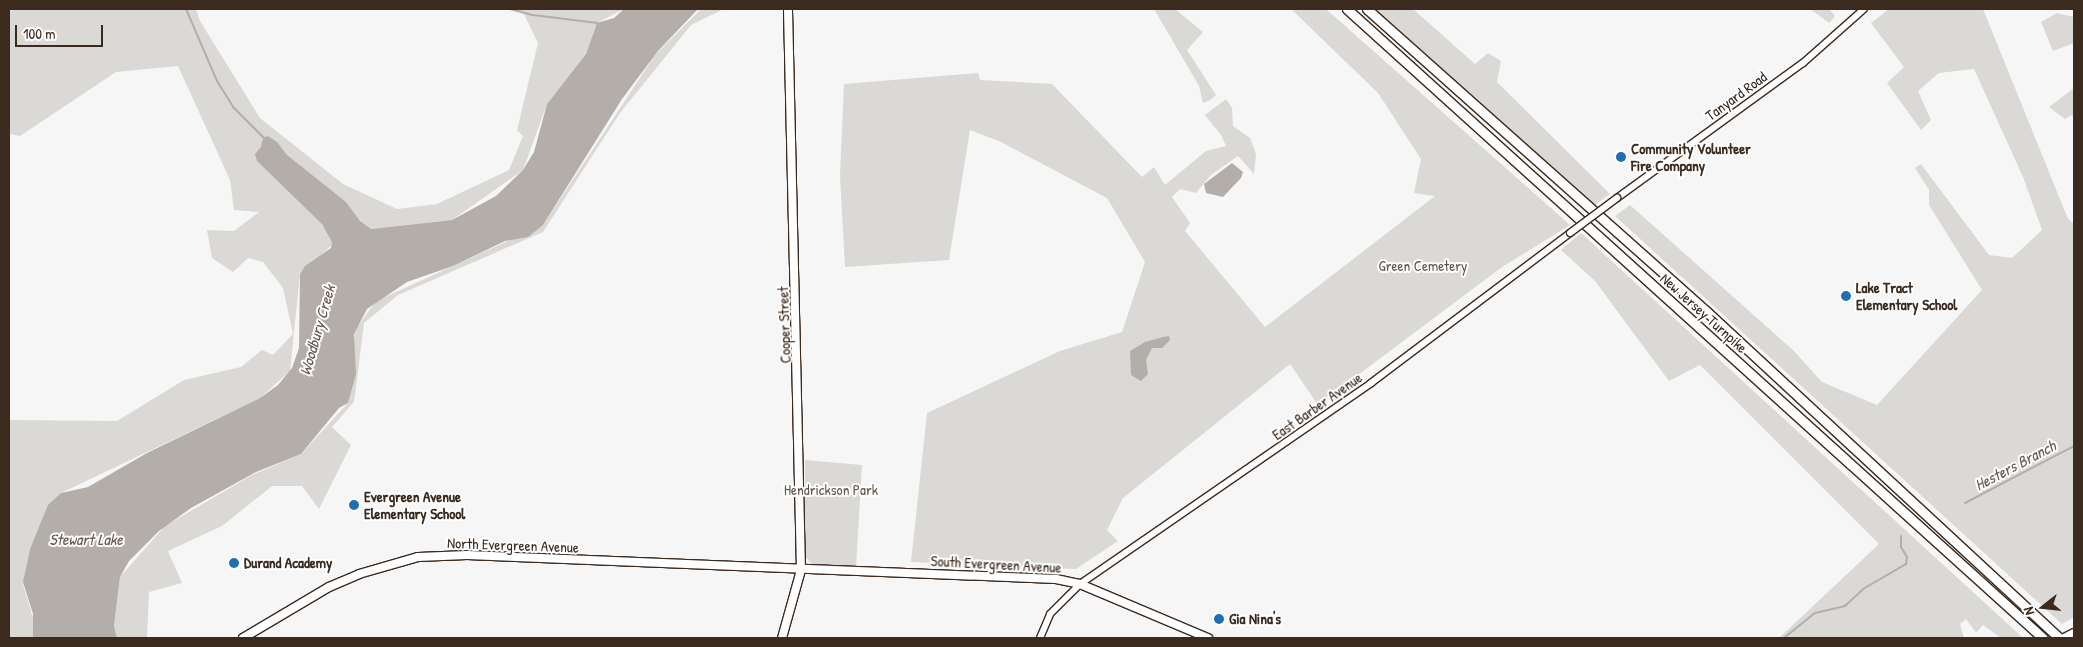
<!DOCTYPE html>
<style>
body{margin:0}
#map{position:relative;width:2083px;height:647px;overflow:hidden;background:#f7f6f6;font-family:"Patrick Hand",sans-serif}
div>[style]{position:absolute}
.green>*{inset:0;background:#dbd9d6}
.water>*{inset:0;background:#b4aeaa}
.stream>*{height:2px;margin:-1px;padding:0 1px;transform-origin:1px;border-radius:1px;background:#b4aeaa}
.roads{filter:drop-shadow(1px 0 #3b2a1e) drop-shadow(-1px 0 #3b2a1e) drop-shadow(0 1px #3b2a1e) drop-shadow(0 -1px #3b2a1e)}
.minor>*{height:6px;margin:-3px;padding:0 3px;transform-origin:3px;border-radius:3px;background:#fff}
.major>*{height:8px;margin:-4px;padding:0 4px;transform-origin:4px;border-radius:4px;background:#fff}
.highway>*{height:9px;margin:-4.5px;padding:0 4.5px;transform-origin:4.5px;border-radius:4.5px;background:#fff}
.bridges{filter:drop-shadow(1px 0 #3b2a1e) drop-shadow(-1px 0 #3b2a1e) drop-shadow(0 1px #3b2a1e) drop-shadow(0 -1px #3b2a1e)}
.minor-bridge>*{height:6px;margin:-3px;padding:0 3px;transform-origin:3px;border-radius:3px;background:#fff}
.dots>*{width:14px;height:14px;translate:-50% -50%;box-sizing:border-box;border:2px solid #fff;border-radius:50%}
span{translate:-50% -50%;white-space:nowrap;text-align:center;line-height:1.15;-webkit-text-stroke:4px #fff;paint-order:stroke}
.street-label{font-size:15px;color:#3b2a1e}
.poi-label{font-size:15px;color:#3b2a1e;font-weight:700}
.left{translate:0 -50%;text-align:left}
.park-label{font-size:15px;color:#63564c}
.water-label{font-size:16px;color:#65584f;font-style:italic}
.frame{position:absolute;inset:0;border:10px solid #3b2a1e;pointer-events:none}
.north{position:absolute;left:2018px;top:582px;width:50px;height:50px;-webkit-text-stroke:4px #fff;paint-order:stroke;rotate:254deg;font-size:14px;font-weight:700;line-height:20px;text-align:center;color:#3b2a1e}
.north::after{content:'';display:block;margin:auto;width:18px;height:22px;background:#3b2a1e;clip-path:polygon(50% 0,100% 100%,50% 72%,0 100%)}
.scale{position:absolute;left:15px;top:25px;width:88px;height:22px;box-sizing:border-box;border:2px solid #3b2a1e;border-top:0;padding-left:6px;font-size:15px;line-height:18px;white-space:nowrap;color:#3b2a1e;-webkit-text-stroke:4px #fff;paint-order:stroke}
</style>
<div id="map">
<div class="green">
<i style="clip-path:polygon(15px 9px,196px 9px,200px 21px,260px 118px,343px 184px,397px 209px,437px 204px,509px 170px,523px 136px,517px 130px,538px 43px,524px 14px,516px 9px,624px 9px,597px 23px,586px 54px,547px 104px,523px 170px,452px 220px,371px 229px,332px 245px,300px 274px,290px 371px,260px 398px,61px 493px,30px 549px,23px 584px,33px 618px,34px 638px,9px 638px,9px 420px,117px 421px,184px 380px,241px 367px,262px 350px,273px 355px,293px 334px,283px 288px,263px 262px,248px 258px,233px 272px,212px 258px,207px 230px,234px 231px,259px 212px,234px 210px,230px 180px,178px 66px,116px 72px,20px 136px,9px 134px,9px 11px)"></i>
<i style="clip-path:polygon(701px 9px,724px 9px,691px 25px,620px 113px,543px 232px,398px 295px,364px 323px,354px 402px,332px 427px,351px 445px,319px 509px,302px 486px,272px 486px,222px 526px,168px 551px,182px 583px,149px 592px,147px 638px,117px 638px,114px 626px,120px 577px,165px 526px,252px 475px,301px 454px,348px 403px,355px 330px,376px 301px,543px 225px,655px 55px)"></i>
<i style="clip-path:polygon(1154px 9px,1175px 9px,1203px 32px,1187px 50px,1216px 95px,1210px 100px,1203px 103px,1199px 86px)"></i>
<i style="clip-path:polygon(1291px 9px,1326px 9px,1570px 225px,1502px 267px,1318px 405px,1290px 364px,1123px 498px,1107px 530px,1118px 541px,1076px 569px,911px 562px,927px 413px,1060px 351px,1122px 332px,1145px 262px,1107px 198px,1001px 142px,970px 130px,949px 260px,845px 267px,840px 175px,844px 84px,978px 73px,980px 80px,1052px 84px,1142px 177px,1154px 167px,1165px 185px,1206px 151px,1226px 146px,1221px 135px,1205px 115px,1226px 99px,1232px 108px,1233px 126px,1250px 138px,1256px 154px,1254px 174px,1238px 156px,1211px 175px,1196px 193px,1180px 189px,1172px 197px,1190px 223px,1185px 231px,1265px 327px,1435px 196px,1414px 193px,1421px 159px,1378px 93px)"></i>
<i style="clip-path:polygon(1375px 9px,1413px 9px,1475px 64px,1488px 53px,1501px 61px,1497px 82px,1610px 194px,1595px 205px)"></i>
<i style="clip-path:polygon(1810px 9px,1829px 9px,1835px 16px,1829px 23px)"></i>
<i style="clip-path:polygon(1889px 9px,1983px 9px,2068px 219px,2074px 224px,2074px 617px,2062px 624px,1615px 216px,1630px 205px,1793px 350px,1822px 382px,1877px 405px,1982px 290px,1929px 205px,1929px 190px,1915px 168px,1921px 164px,1989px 255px,2012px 258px,2042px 230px,2023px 177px,1974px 69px,1939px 73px,1918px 91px,1931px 120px,1921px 130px,1887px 83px,1904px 67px,1871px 23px)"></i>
<i style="clip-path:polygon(2057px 13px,2074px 17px,2074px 43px,2053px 51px,2041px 22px)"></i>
<i style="clip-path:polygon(2074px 88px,2074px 117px,2072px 115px,2065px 119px,2049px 107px)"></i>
<i style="clip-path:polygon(1581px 233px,2021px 636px,2024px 638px,2001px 638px,1983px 625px,1976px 633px,1966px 619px,1960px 624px,1964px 638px,1779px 638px,1879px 544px,1700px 365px,1669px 381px,1595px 281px,1561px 250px)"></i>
<i style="clip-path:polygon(805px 460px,862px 465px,856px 568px,813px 566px,805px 556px)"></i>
</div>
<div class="water">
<i style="clip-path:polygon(624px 9px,698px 9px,658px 51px,622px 99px,543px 225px,528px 237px,505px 241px,453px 266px,407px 282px,367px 309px,354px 334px,356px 374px,348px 403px,339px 408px,301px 454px,256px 472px,191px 508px,159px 531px,129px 561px,120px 577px,114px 626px,117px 638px,33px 638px,33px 614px,23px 582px,30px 549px,48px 505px,61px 493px,88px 487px,147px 453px,260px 398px,278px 385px,292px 368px,299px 348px,300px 274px,305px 266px,331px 248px,332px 242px,322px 224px,257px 161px,255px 154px,261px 147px,263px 138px,268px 136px,277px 142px,287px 155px,346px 202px,360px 221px,371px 229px,452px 220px,496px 196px,523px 170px,534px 152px,547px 104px,586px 54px,597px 23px,614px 18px)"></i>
<i style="clip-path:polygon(1232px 163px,1243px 172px,1241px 178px,1223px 197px,1206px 193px,1204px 184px)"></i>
<i style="clip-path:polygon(1163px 337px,1169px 336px,1170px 340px,1162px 348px,1152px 348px,1146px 360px,1148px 374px,1141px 381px,1131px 375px,1130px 351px,1145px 342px)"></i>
</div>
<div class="stream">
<i style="left:186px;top:9px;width:78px;rotate:66.7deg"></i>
<i style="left:217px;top:81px;width:31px;rotate:58deg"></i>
<i style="left:233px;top:107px;width:45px;rotate:45deg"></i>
<i style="left:510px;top:9px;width:24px;rotate:15deg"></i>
<i style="left:533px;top:15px;width:65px;rotate:7deg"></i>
<i style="left:1965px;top:503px;width:123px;rotate:-27.6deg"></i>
<i style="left:1784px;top:638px;width:40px;rotate:-39deg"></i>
<i style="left:1815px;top:613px;width:31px;rotate:-13deg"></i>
<i style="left:1845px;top:606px;width:25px;rotate:-43deg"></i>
<i style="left:1863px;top:589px;width:50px;rotate:-30.2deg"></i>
<i style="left:1906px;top:564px;width:7px;rotate:-82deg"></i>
<i style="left:1907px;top:557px;width:12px;rotate:-121deg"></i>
<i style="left:1901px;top:547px;width:11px;rotate:-90deg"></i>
</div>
<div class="roads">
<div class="minor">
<i style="left:1617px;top:198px;width:230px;rotate:-36deg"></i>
<i style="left:1803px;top:63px;width:81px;rotate:-41.5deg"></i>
<i style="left:1040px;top:638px;width:26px;rotate:-67deg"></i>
<i style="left:1050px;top:614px;width:42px;rotate:-45deg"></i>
<i style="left:1080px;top:584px;width:354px;rotate:-34.6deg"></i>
<i style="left:1371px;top:383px;width:249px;rotate:-37deg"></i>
</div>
<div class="major">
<i style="left:243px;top:638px;width:100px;rotate:-30.7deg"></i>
<i style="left:329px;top:587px;width:33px;rotate:-23deg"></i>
<i style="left:359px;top:574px;width:61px;rotate:-16.1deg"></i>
<i style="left:418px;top:557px;width:49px;rotate:-2.3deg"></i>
<i style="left:467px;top:555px;width:589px;rotate:2.33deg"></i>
<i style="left:1056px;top:579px;width:25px;rotate:12deg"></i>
<i style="left:1080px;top:584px;width:139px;rotate:22.9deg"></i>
<i style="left:782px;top:638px;width:71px;rotate:-74.4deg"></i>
<i style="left:801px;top:570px;width:561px;rotate:-91.33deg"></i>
<i style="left:2064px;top:638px;width:11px;rotate:-27deg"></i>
</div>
<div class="highway">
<i style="left:1347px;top:9px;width:938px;rotate:42.11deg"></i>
<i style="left:1367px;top:9px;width:454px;rotate:41.7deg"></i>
<i style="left:1706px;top:311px;width:481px;rotate:42.8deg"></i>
</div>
</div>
<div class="bridges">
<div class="minor-bridge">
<i style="left:1570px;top:233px;width:59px;rotate:-36.7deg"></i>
</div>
</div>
<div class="dots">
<i style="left:1621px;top:157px;background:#1f6fb2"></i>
<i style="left:1846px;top:296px;background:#1f6fb2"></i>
<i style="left:354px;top:505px;background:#1f6fb2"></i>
<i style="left:234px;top:563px;background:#1f6fb2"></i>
<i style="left:1219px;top:619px;background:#1f6fb2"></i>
</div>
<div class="street-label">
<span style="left:1736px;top:96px;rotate:-36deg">Tanyard Road</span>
<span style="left:1704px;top:313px;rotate:42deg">New Jersey Turnpike</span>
<span style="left:784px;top:325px;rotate:-92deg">Cooper Street</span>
<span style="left:1317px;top:406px;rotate:-35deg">East Barber Avenue</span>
<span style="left:513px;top:545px;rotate:2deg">North Evergreen Avenue</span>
<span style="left:996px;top:564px;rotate:3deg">South Evergreen Avenue</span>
</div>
<div class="poi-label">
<span class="left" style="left:1631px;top:157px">Community Volunteer<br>Fire Company</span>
<span class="left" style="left:1856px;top:296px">Lake Tract<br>Elementary School</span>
<span class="left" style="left:364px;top:505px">Evergreen Avenue<br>Elementary School</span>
<span class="left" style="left:244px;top:563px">Durand Academy</span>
<span class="left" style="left:1229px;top:619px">Gia Nina's</span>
</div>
<div class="park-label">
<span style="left:1423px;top:266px">Green Cemetery</span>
<span style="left:831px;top:490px">Hendrickson Park</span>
</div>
<div class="water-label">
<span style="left:317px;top:330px;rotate:-74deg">Woodbury Creek</span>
<span style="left:2015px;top:465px;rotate:-28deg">Hesters Branch</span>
<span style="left:86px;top:539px">Stewart Lake</span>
</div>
<div class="frame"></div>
<div class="north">N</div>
<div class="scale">100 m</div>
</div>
